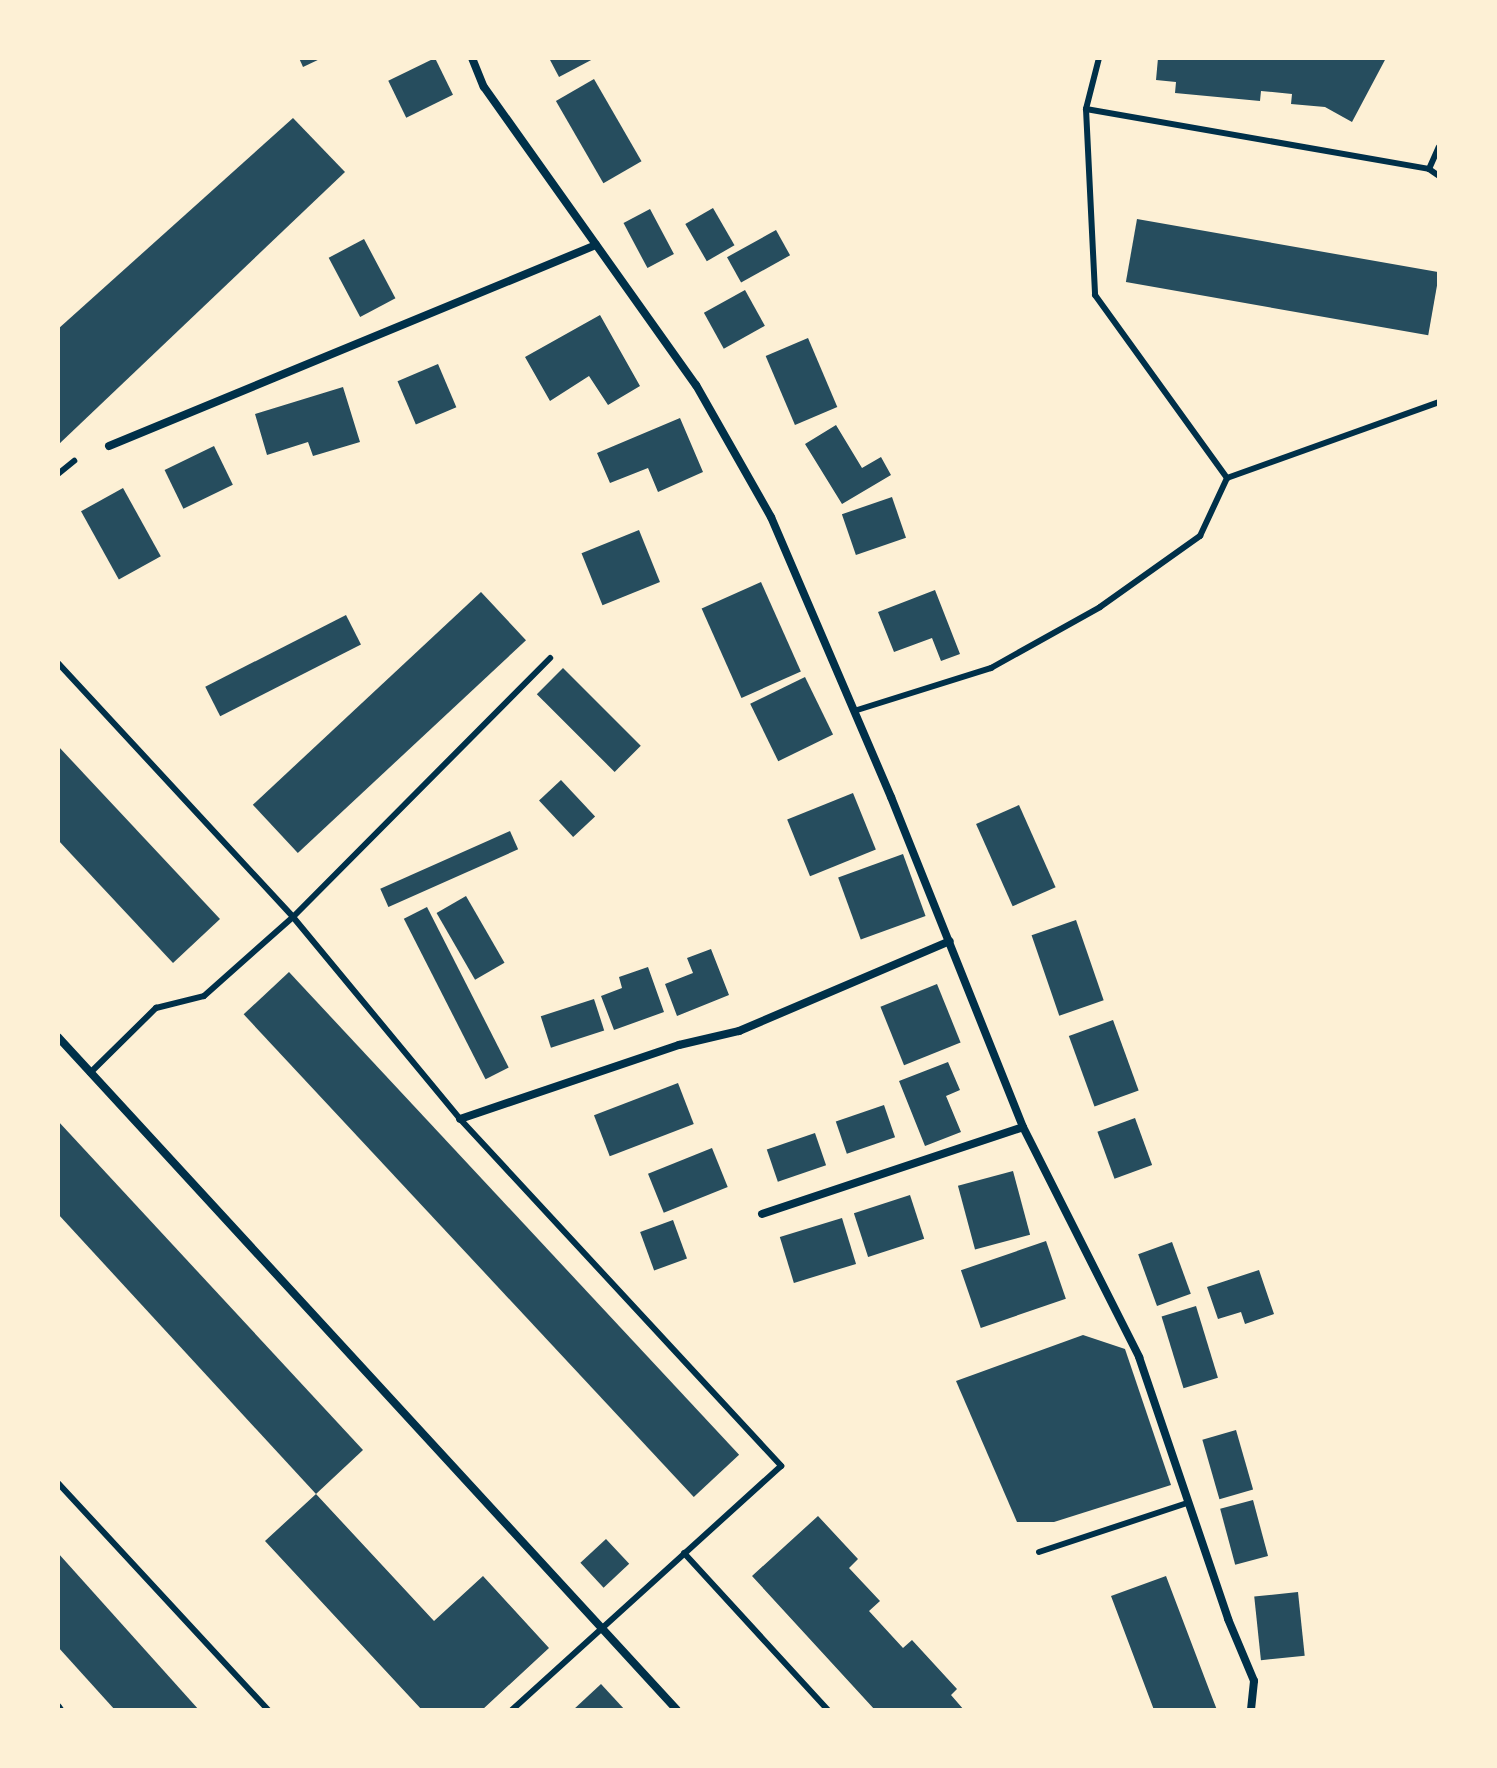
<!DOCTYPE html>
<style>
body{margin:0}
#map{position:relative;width:1497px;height:1768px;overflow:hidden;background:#fdf0d5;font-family:"Source Sans 3",sans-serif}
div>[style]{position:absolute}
.building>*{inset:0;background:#264d5e;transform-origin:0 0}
.service>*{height:6px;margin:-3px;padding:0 3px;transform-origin:3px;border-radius:3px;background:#003049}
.minor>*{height:8px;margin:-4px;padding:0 4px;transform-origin:4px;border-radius:4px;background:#003049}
span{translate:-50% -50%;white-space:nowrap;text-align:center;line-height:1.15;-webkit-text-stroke:6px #fdf0d5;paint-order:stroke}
.frame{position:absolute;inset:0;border:60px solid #fdf0d5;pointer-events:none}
</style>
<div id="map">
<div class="building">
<i style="clip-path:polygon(299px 58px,322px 58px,303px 67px)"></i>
<i style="left:435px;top:58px;width:41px;height:52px;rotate:64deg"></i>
<i style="clip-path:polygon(549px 58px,595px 58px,559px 77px)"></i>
<i style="clip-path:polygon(1158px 58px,1386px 58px,1352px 122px,1325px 107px,1291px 104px,1292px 94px,1261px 91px,1260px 101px,1175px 93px,1176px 82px,1156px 80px)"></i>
<i style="left:594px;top:79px;width:95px;height:44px;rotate:60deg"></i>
<i style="clip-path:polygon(293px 118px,345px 172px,58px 445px,58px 329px)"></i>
<i style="left:713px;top:208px;width:43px;height:32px;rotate:60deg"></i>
<i style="left:650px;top:209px;width:51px;height:30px;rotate:62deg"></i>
<i style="left:1137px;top:219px;width:307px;height:64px;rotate:10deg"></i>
<i style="left:776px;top:230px;width:29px;height:56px;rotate:61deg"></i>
<i style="left:364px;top:239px;width:67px;height:40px;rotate:62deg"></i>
<i style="left:745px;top:290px;width:41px;height:47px;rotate:61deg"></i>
<i style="clip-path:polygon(600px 315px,640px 386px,608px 405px,589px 376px,550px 401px,525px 357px)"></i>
<i style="left:808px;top:338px;width:75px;height:46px;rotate:67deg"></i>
<i style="left:438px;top:364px;width:47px;height:44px;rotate:67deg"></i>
<i style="clip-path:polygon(343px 387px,360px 442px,313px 456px,308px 442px,267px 455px,255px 414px)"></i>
<i style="clip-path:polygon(680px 418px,703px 472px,658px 492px,648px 468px,610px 483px,597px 453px)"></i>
<i style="clip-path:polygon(836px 425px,862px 468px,881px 457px,891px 475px,842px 504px,805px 444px)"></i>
<i style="left:214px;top:446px;width:43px;height:55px;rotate:64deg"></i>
<i style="left:123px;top:488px;width:78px;height:48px;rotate:61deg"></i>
<i style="left:892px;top:497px;width:43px;height:53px;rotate:71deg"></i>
<i style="left:639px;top:530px;width:56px;height:62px;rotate:68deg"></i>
<i style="left:761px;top:582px;width:98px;height:65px;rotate:66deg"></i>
<i style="clip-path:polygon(935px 590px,960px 654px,941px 661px,932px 638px,894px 652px,878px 612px)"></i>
<i style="left:481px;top:592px;width:66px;height:312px;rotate:47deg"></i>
<i style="left:346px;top:615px;width:33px;height:158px;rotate:63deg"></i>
<i style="left:563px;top:668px;width:110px;height:37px;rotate:45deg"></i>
<i style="left:805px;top:677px;width:64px;height:61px;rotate:64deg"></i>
<i style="clip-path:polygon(58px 746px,220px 919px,173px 963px,58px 840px)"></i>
<i style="left:561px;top:780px;width:50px;height:30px;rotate:47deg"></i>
<i style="left:853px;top:793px;width:61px;height:71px;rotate:68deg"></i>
<i style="left:1019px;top:805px;width:90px;height:47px;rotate:66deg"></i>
<i style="left:510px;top:831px;width:20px;height:142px;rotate:66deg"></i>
<i style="left:903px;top:854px;width:66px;height:69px;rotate:70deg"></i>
<i style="left:466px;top:896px;width:77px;height:34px;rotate:60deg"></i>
<i style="left:427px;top:907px;width:180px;height:26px;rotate:63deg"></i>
<i style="left:1076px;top:920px;width:85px;height:47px;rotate:71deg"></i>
<i style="clip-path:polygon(711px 949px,729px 995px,677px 1016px,665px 984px,693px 973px,687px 958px)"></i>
<i style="clip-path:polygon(648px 967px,664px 1012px,614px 1030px,601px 996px,622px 988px,619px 977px)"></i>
<i style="left:289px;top:972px;width:660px;height:62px;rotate:47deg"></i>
<i style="left:937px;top:984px;width:63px;height:61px;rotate:68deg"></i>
<i style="left:594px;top:999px;width:33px;height:56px;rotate:72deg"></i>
<i style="left:1113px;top:1020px;width:75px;height:47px;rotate:70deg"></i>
<i style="clip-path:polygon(948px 1062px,960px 1090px,946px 1096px,961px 1132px,925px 1146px,899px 1081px)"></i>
<i style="left:678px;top:1083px;width:44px;height:90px;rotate:69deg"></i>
<i style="left:884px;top:1105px;width:34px;height:51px;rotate:71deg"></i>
<i style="left:1135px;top:1118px;width:50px;height:40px;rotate:70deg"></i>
<i style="clip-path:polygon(58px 1121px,363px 1450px,316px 1494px,58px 1214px)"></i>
<i style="left:815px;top:1133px;width:34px;height:51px;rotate:71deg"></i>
<i style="left:712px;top:1148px;width:42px;height:69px;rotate:68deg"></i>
<i style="left:1013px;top:1171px;width:66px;height:57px;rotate:75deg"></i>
<i style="left:910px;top:1195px;width:46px;height:59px;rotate:72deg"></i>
<i style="left:842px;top:1218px;width:48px;height:65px;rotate:73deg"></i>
<i style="left:673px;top:1220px;width:41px;height:35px;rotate:70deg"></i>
<i style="left:1046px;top:1241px;width:61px;height:90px;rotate:71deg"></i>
<i style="left:1172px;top:1242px;width:55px;height:36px;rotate:70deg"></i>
<i style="clip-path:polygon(1259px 1270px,1274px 1314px,1245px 1324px,1241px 1312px,1218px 1319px,1207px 1287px)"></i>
<i style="left:1196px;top:1306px;width:75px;height:36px;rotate:73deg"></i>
<i style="clip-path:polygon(1083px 1335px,1125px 1349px,1171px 1485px,1054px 1522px,1017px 1522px,956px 1381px)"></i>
<i style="left:1236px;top:1430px;width:62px;height:35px;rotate:74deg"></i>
<i style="clip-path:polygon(316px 1494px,434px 1621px,483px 1576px,549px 1648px,482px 1710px,422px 1710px,265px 1541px)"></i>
<i style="left:1253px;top:1500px;width:58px;height:34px;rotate:75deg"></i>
<i style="clip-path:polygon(818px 1516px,858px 1559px,849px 1568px,880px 1601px,869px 1611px,903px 1648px,912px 1640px,957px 1689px,951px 1695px,964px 1710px,875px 1710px,752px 1576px)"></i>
<i style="left:606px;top:1539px;width:34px;height:35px;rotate:47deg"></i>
<i style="clip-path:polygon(58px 1553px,199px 1710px,115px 1710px,58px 1647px)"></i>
<i style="clip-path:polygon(1166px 1576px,1210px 1692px,1217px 1710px,1154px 1710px,1111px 1596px)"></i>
<i style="left:1298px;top:1592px;width:64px;height:44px;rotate:84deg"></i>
<i style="clip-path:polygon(601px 1684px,625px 1710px,573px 1710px)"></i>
</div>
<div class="service">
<i style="left:1099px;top:58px;width:53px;rotate:104.3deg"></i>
<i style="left:1086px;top:109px;width:348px;rotate:9.9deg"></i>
<i style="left:1429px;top:169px;width:12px;rotate:35deg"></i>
<i style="left:1086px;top:109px;width:186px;rotate:87.2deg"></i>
<i style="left:1095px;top:295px;width:226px;rotate:54.2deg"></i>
<i style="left:1429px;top:169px;width:24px;rotate:-66deg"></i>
<i style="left:58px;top:474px;width:21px;rotate:-39deg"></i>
<i style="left:58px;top:663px;width:346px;rotate:47.2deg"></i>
<i style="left:293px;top:917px;width:262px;rotate:50.4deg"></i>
<i style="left:460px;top:1119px;width:473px;rotate:47.2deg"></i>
<i style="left:781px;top:1466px;width:363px;rotate:137.8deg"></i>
<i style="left:854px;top:711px;width:144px;rotate:-17.4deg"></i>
<i style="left:991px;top:668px;width:125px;rotate:-29.2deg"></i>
<i style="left:1100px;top:607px;width:123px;rotate:-35.4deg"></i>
<i style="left:1200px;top:536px;width:64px;rotate:-65deg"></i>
<i style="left:1227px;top:478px;width:225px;rotate:-19.7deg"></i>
<i style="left:90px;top:1073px;width:93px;rotate:-44.6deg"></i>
<i style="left:156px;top:1008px;width:49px;rotate:-14deg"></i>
<i style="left:204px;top:996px;width:119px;rotate:-41.6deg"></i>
<i style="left:293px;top:917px;width:365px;rotate:-45.2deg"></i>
<i style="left:58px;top:1483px;width:309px;rotate:47.2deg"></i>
<i style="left:1039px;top:1552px;width:156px;rotate:-18.3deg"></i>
<i style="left:684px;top:1553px;width:213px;rotate:47.5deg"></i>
</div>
<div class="minor">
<i style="left:472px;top:58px;width:31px;rotate:68deg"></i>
<i style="left:484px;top:87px;width:366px;rotate:54.6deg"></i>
<i style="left:696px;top:385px;width:152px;rotate:60.4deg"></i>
<i style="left:771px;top:517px;width:305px;rotate:66.8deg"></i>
<i style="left:891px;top:797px;width:355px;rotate:68.2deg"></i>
<i style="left:1023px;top:1127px;width:258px;rotate:63.2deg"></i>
<i style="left:1139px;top:1357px;width:277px;rotate:71.2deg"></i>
<i style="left:1228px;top:1619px;width:67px;rotate:67.2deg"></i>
<i style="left:1254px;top:1681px;width:29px;rotate:96deg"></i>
<i style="left:109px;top:446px;width:527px;rotate:-22.43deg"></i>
<i style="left:58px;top:1037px;width:914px;rotate:47.39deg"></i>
<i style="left:460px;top:1119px;width:231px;rotate:-18.7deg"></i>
<i style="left:679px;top:1045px;width:62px;rotate:-13.1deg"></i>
<i style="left:739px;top:1031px;width:229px;rotate:-23.1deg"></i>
<i style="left:762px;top:1214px;width:275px;rotate:-18.4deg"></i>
<i style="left:58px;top:1707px;width:4px;rotate:56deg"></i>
</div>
<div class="frame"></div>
</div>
